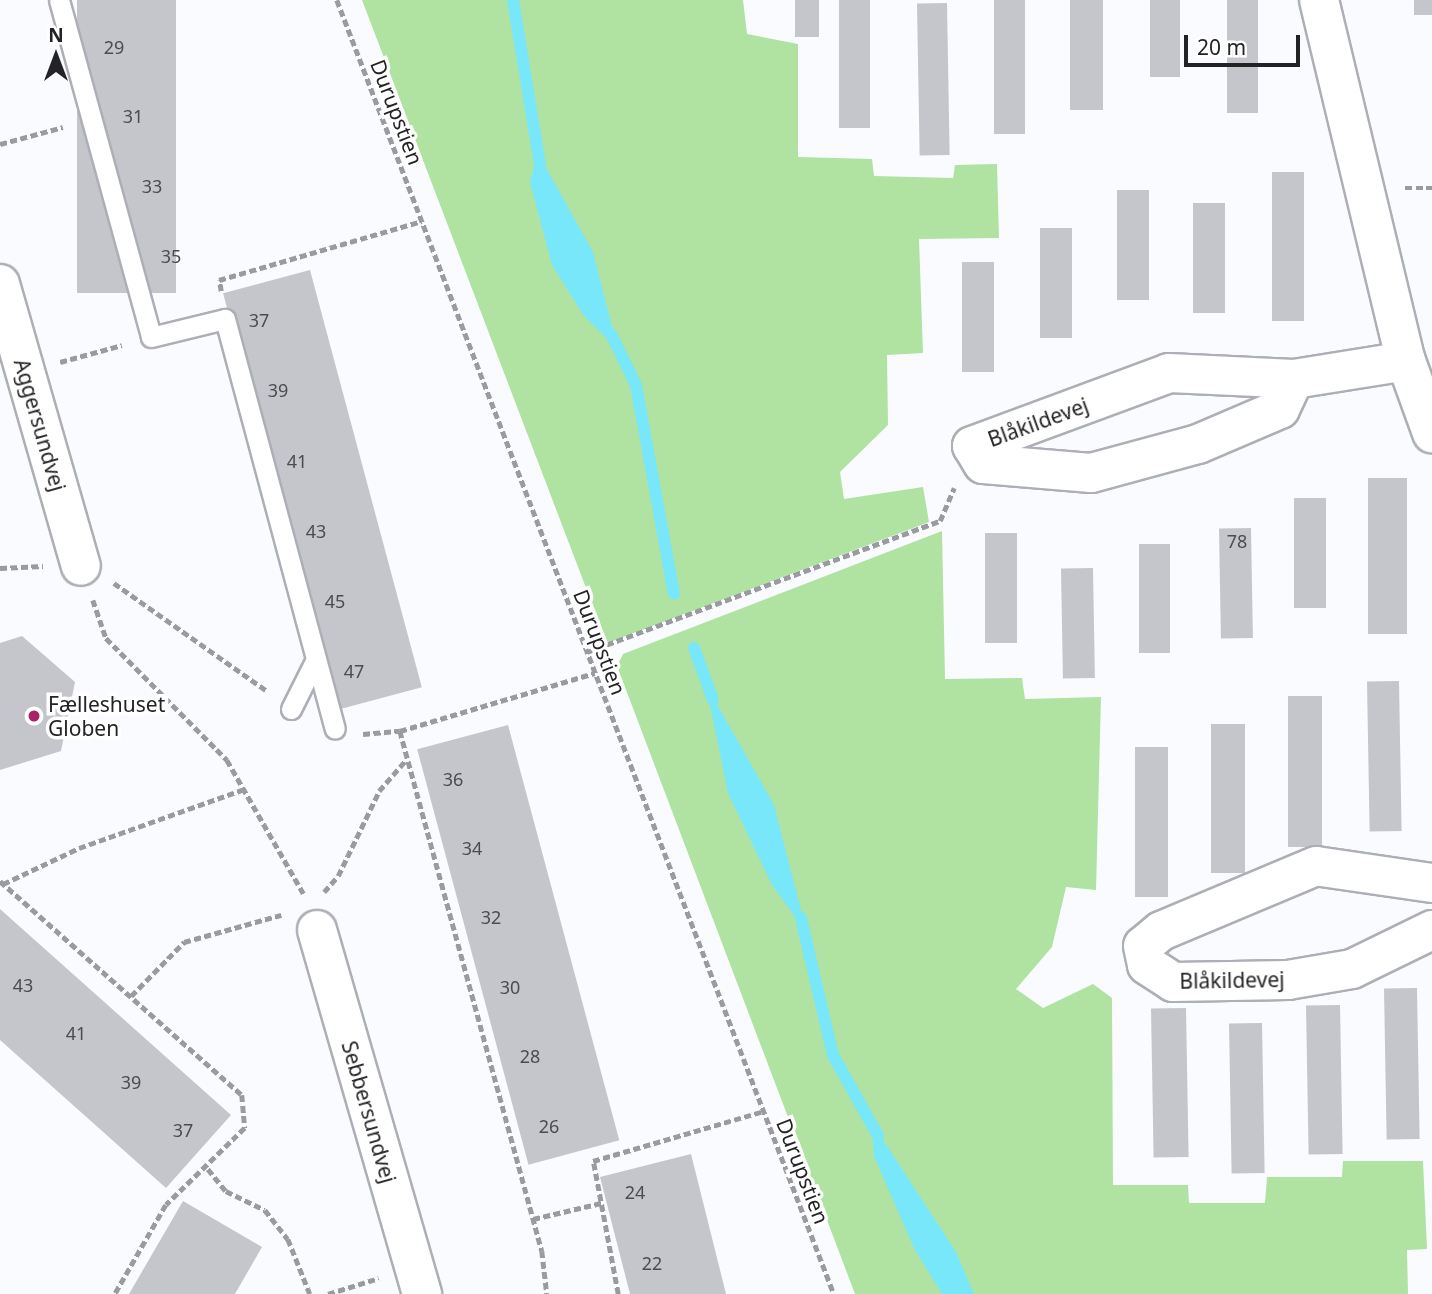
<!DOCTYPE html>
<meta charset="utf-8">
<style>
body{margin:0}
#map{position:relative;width:1432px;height:1294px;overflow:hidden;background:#fafbfe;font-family:"Noto Sans",sans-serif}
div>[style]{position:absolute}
.green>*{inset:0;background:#b0e2a2}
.water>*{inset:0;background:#78e7fa}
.stream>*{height:12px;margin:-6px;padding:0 6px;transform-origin:6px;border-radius:6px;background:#78e7fa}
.building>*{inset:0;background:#c5c5cc;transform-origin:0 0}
.path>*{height:4.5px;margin-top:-2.25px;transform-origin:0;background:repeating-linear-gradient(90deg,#9a9b9e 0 7px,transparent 0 10.5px)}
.roads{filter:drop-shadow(2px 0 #adafb6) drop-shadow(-2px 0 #adafb6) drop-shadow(0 2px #adafb6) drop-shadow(0 -2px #adafb6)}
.lane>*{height:19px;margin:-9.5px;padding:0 9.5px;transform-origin:9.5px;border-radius:9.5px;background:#fff}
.street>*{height:38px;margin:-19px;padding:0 19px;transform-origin:19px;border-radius:19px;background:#fff}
.dots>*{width:19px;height:19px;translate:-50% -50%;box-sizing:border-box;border:4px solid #fff;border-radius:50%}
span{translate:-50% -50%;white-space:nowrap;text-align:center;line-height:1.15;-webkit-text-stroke:7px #fff;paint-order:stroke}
.number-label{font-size:18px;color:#4c4c50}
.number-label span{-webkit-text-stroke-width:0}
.street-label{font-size:21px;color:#232326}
.poi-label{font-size:21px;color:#232326}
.left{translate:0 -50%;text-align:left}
.north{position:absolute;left:21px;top:21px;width:70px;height:70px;-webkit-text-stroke:5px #fff;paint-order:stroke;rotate:0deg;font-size:19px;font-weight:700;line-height:28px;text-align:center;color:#232326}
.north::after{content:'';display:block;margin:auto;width:24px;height:32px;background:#232326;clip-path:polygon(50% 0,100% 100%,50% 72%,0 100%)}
.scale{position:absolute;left:1184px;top:35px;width:116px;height:32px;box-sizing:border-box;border:4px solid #232326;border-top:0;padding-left:9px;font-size:21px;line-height:24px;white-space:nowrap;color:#232326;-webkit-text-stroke:5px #fff;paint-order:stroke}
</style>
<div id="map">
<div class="green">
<i style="clip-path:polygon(362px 0,743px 0,747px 34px,798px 44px,798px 157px,872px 159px,874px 176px,953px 178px,955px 165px,997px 164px,999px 238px,919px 239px,923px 353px,887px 355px,888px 425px,840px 472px,844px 499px,923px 487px,929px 522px,607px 643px)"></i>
<i style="clip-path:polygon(942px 531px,945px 679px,1022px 678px,1025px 699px,1101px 697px,1096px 890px,1066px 887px,1052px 947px,1016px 989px,1043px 1008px,1093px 984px,1112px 998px,1113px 1185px,1188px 1185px,1189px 1203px,1265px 1203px,1267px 1177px,1342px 1177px,1343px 1161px,1423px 1161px,1427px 1249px,1407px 1250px,1408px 1294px,855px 1294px,617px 666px,623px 654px)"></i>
</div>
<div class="water">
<i style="clip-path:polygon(535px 162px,549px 173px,593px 252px,618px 350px,584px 316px,552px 265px,530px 182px)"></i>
<i style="clip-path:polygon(706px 685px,774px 805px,807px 933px,772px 885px,728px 793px)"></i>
<i style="clip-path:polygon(872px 1123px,956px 1252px,974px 1294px,942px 1294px,914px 1248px,874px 1156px)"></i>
</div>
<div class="stream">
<i style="left:513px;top:0;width:179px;rotate:80.7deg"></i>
<i style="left:611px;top:334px;width:57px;rotate:63.9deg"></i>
<i style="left:636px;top:385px;width:212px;rotate:79.7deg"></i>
<i style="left:694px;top:648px;width:55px;rotate:69.9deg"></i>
<i style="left:801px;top:918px;width:141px;rotate:76.9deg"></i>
<i style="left:833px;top:1055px;width:93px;rotate:60.9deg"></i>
</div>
<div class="building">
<i style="left:77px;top:0;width:99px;height:293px"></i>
<i style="left:795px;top:0;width:24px;height:37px"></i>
<i style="left:839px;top:0;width:31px;height:128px"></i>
<i style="left:994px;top:0;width:31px;height:134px"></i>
<i style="left:1070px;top:0;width:33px;height:110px"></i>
<i style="left:1150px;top:0;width:30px;height:77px"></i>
<i style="left:1227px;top:0;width:31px;height:113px"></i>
<i style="left:1414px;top:0;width:18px;height:15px"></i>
<i style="left:947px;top:3px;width:152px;height:30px;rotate:89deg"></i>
<i style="left:1272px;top:172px;width:32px;height:149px"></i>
<i style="left:1117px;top:190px;width:32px;height:110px"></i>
<i style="left:1193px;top:203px;width:32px;height:110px"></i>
<i style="left:1040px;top:228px;width:32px;height:110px"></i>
<i style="left:962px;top:262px;width:32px;height:110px"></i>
<i style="left:310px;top:270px;width:432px;height:90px;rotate:75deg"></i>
<i style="left:1407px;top:478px;width:156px;height:39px;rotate:90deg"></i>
<i style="left:1294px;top:498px;width:32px;height:110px"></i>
<i style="left:1251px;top:528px;width:110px;height:32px;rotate:89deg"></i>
<i style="left:985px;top:533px;width:32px;height:110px"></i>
<i style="left:1139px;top:544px;width:31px;height:109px"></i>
<i style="left:1093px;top:568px;width:110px;height:32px;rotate:89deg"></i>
<i style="clip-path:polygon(22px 636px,75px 682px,61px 751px,0 770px,0 643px)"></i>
<i style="left:1399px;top:681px;width:150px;height:32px;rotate:89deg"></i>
<i style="left:1288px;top:696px;width:34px;height:151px"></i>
<i style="left:1211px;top:724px;width:34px;height:149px"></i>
<i style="left:508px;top:725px;width:430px;height:94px;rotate:75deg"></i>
<i style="left:1135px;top:747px;width:33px;height:150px"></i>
<i style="clip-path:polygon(0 909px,231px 1115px,166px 1188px,0 1040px)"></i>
<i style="left:1417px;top:988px;width:151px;height:33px;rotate:89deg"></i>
<i style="left:1340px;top:1005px;width:149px;height:34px;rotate:89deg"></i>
<i style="left:1186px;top:1008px;width:149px;height:35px;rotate:89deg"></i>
<i style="left:1262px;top:1023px;width:150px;height:33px;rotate:89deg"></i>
<i style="clip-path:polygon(691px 1154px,726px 1294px,630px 1294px,600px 1177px)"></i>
<i style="clip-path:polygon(183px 1201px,262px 1247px,235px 1294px,129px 1294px)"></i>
</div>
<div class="path">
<i style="left:337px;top:0;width:1386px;rotate:68.99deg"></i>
<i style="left:0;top:144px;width:65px;rotate:-15.1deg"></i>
<i style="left:1405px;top:188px;width:27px"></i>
<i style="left:221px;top:291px;width:11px;rotate:-100deg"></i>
<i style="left:219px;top:280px;width:211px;rotate:-16.2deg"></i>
<i style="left:60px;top:362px;width:64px;rotate:-15.3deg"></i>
<i style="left:0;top:568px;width:43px;rotate:-2.7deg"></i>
<i style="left:114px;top:583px;width:187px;rotate:35.2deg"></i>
<i style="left:93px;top:600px;width:40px;rotate:71.1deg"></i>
<i style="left:106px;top:638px;width:172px;rotate:45.2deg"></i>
<i style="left:227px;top:760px;width:157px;rotate:60.2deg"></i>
<i style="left:587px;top:652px;width:377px;rotate:-20.4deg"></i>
<i style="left:940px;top:521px;width:36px;rotate:-67deg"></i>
<i style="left:400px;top:731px;width:539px;rotate:74.73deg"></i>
<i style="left:542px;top:1251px;width:43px;rotate:83.4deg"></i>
<i style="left:363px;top:734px;width:37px;rotate:-5deg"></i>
<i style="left:400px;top:731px;width:203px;rotate:-16.6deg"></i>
<i style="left:0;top:881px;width:323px;rotate:41.5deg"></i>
<i style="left:242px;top:1095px;width:33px;rotate:85deg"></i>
<i style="left:245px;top:1128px;width:110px;rotate:135.7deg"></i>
<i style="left:166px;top:1205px;width:103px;rotate:119.8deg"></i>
<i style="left:3px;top:884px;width:84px;rotate:-25.3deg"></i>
<i style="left:79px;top:848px;width:176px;rotate:-19.6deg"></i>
<i style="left:324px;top:892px;width:21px;rotate:-49deg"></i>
<i style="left:338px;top:876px;width:94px;rotate:-64.2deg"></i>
<i style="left:379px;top:791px;width:40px;rotate:-49deg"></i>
<i style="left:131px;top:996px;width:76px;rotate:-45.5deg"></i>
<i style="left:184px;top:942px;width:101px;rotate:-15.6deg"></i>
<i style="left:208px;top:1169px;width:28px;rotate:51deg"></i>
<i style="left:226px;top:1191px;width:43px;rotate:26deg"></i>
<i style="left:265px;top:1210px;width:37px;rotate:52deg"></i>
<i style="left:288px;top:1239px;width:59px;rotate:68.2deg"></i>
<i style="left:533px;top:1219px;width:70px;rotate:-13.2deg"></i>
<i style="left:328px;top:1294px;width:53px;rotate:-17.4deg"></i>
<i style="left:618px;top:1294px;width:135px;rotate:-100.6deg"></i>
<i style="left:593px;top:1161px;width:178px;rotate:-16.3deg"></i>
</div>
<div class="roads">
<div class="lane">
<i style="left:59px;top:0;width:349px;rotate:74.7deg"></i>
<i style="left:151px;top:337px;width:76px;rotate:-13.7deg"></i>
<i style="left:225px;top:319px;width:424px;rotate:75deg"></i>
<i style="left:291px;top:709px;width:56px;rotate:-63.4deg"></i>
</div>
<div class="street">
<i style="left:1319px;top:0;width:371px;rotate:76.5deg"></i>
<i style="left:1406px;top:361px;width:77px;rotate:70.1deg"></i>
<i style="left:0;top:284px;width:293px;rotate:74deg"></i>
<i style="left:1294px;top:379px;width:33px;rotate:115deg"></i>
<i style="left:1280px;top:409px;width:89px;rotate:156.9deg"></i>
<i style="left:1198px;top:444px;width:111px;rotate:164.8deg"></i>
<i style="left:1091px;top:473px;width:108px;rotate:-175.2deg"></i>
<i style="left:983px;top:464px;width:21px;rotate:-121deg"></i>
<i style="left:972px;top:446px;width:210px;rotate:-20.3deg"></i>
<i style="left:1169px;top:373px;width:125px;rotate:2.7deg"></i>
<i style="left:1294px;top:379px;width:113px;rotate:-9.1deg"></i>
<i style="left:1432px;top:883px;width:117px;rotate:-171.7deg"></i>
<i style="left:1316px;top:866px;width:168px;rotate:157.2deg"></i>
<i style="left:1161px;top:931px;width:23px;rotate:140deg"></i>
<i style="left:1143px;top:946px;width:19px;rotate:78deg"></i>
<i style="left:1147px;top:965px;width:31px;rotate:33deg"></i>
<i style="left:1173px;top:982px;width:115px;rotate:-1deg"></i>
<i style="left:1288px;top:980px;width:65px;rotate:-9.8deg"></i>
<i style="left:1352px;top:969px;width:89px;rotate:-26deg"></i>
<i style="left:317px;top:930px;width:379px;rotate:73.9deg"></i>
</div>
</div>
<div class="dots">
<i style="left:34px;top:716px;background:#ac2266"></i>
</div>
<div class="number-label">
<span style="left:114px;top:47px">29</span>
<span style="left:133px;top:116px">31</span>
<span style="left:152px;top:186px">33</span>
<span style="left:171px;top:256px">35</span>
<span style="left:259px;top:320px">37</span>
<span style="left:278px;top:390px">39</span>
<span style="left:297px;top:461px">41</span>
<span style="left:316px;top:531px">43</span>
<span style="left:1237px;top:541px">78</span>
<span style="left:335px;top:601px">45</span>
<span style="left:354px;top:671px">47</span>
<span style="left:453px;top:779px">36</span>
<span style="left:472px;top:848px">34</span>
<span style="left:491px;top:917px">32</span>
<span style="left:23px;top:985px">43</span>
<span style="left:510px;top:987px">30</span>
<span style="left:76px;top:1033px">41</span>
<span style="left:530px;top:1056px">28</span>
<span style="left:131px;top:1082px">39</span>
<span style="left:549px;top:1126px">26</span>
<span style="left:183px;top:1130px">37</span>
<span style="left:635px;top:1192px">24</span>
<span style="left:652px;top:1263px">22</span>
</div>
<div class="street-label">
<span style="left:397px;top:112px;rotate:69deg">Durupstien</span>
<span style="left:1038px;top:422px;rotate:-20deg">Blåkildevej</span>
<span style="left:40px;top:425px;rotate:74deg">Aggersundvej</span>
<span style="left:600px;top:642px;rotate:69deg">Durupstien</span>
<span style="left:1232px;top:980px;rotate:-1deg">Blåkildevej</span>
<span style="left:369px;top:1112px;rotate:74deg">Sebbersundvej</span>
<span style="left:803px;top:1171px;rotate:69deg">Durupstien</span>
</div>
<div class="poi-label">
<span class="left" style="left:48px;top:716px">Fælleshuset<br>Globen</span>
</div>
<div class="north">N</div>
<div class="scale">20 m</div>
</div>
